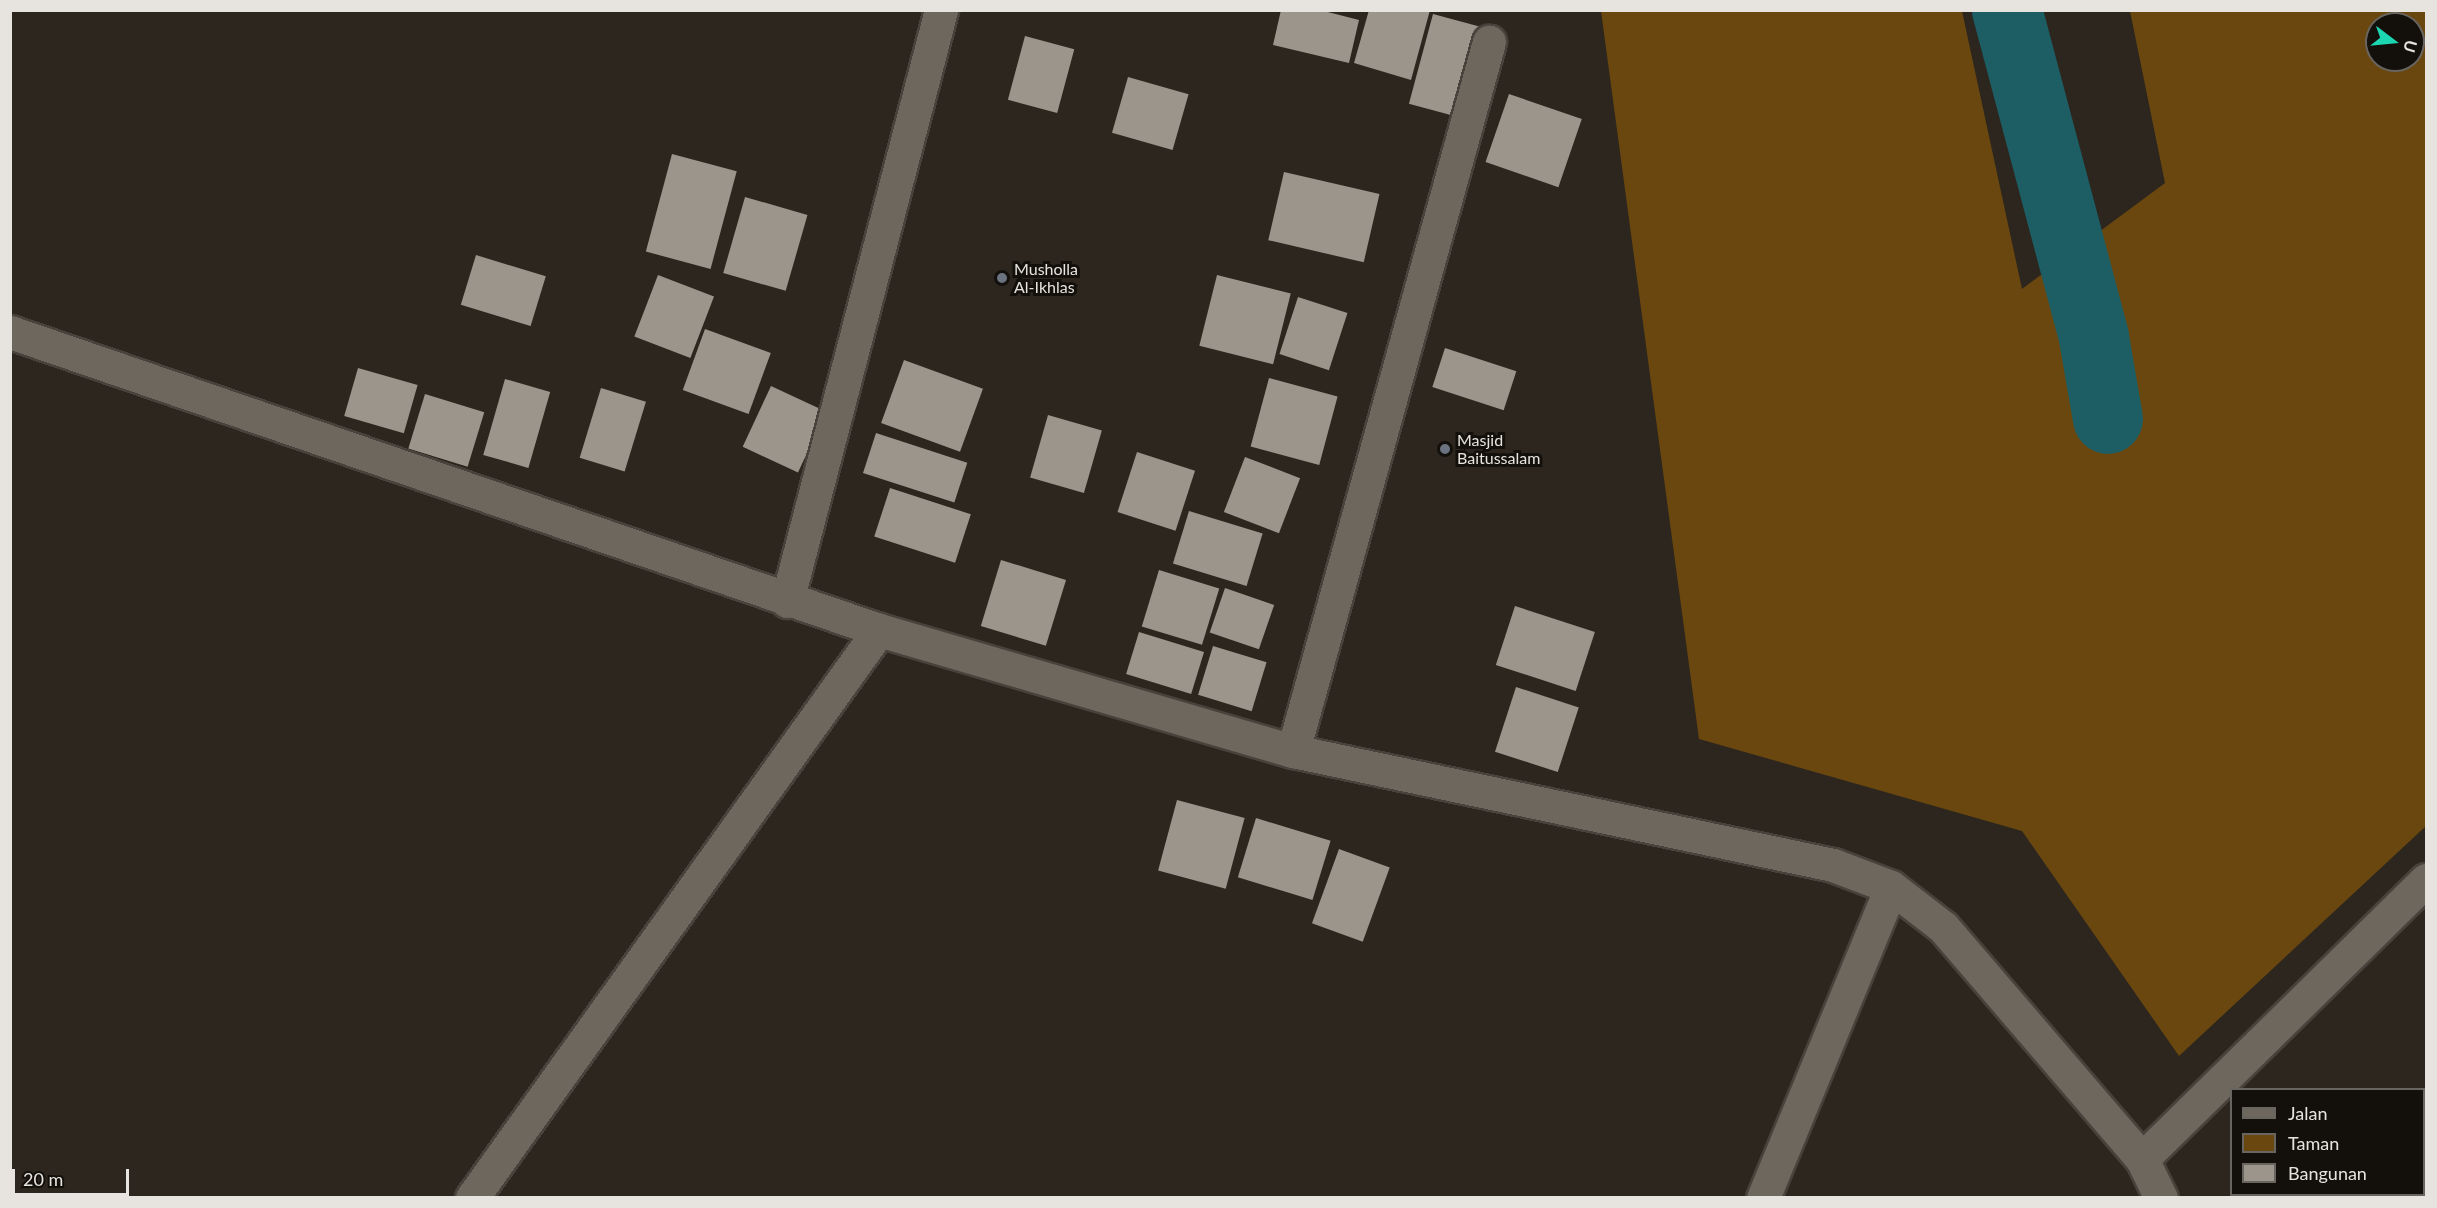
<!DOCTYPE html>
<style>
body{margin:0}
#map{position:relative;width:2437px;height:1208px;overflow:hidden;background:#2d261e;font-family:Lato,sans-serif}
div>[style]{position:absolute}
.green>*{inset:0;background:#69470f}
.river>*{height:70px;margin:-35px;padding:0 35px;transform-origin:35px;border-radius:35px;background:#1d5e64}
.building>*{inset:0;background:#9c958b;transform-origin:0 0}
.roads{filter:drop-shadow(2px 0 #47423b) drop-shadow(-2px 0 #47423b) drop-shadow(0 2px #47423b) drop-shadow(0 -2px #47423b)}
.street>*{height:33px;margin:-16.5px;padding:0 16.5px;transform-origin:16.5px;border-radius:16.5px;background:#6e675e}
.dots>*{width:16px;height:16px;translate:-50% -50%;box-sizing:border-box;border:3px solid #13100c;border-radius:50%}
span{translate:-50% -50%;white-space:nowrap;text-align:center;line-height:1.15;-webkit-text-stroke:6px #13100c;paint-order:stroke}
.poi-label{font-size:16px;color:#e7e3de}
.left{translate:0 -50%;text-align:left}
.frame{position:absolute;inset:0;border:12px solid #e7e3de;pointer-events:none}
.legend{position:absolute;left:2230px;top:1088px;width:195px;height:108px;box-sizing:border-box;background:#13100c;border:2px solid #686460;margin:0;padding:8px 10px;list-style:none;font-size:18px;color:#e7e3de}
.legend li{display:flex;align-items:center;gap:12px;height:30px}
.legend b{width:30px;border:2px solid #686460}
.north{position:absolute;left:2365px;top:12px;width:60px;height:60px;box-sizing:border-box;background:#13100c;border:2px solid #686460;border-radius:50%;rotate:106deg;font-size:16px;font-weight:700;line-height:24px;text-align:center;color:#e7e3de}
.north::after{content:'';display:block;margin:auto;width:21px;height:27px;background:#1cd5b1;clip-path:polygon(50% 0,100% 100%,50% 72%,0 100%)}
.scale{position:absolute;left:12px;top:1169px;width:117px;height:27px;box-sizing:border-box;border:3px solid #e7e3de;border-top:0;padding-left:8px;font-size:18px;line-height:21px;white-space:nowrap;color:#e7e3de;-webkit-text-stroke:4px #13100c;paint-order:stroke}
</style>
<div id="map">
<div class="green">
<i style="clip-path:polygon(evenodd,1601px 11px,1962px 11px,2022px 289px,2165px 183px,2130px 11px,2426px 11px,2426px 826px,2179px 1056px,2022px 831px,1699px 739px,1601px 11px,2377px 24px,2413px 24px,2413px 60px,2377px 60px,2377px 24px)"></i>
</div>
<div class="river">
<i style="left:2007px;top:10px;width:339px;rotate:75.1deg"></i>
<i style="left:2094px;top:338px;width:82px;rotate:80.2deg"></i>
</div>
<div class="building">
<i style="clip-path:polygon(1281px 10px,1320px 10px,1359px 20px,1349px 63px,1273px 45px)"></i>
<i style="clip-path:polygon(1369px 10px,1430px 10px,1411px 80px,1354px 63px)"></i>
<i style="left:1433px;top:14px;width:48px;height:93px;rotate:15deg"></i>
<i style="left:1025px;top:36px;width:51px;height:66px;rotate:15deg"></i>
<i style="left:1128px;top:77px;width:63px;height:58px;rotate:16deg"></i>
<i style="left:1509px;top:94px;width:77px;height:72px;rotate:19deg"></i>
<i style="left:672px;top:154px;width:67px;height:101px;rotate:15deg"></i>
<i style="left:1284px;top:172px;width:98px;height:70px;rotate:13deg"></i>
<i style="left:745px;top:197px;width:65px;height:79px;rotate:16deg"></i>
<i style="left:476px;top:255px;width:73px;height:52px;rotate:17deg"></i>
<i style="left:658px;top:275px;width:60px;height:66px;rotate:21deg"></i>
<i style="left:1217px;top:275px;width:76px;height:73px;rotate:14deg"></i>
<i style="left:1298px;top:297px;width:52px;height:60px;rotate:18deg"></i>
<i style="left:705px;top:329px;width:70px;height:65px;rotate:20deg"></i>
<i style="left:1445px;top:348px;width:75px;height:41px;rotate:18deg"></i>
<i style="left:904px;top:360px;width:84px;height:67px;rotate:20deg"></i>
<i style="left:358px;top:368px;width:62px;height:50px;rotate:16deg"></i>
<i style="left:1269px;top:378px;width:71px;height:71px;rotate:15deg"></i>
<i style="left:505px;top:379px;width:47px;height:79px;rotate:16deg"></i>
<i style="left:771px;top:386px;width:61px;height:67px;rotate:25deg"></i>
<i style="left:601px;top:388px;width:47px;height:73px;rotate:17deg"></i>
<i style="left:425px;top:394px;width:62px;height:57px;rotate:17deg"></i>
<i style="left:1048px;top:415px;width:56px;height:65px;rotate:16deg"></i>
<i style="left:876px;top:433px;width:96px;height:42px;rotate:18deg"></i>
<i style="left:1137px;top:452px;width:61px;height:63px;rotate:18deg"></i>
<i style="left:1245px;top:457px;width:59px;height:59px;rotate:21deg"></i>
<i style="left:890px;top:488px;width:85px;height:51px;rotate:18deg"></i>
<i style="left:1189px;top:511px;width:77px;height:55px;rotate:17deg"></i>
<i style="left:1001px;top:560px;width:68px;height:69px;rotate:17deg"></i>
<i style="left:1159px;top:570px;width:63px;height:59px;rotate:17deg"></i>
<i style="left:1225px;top:588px;width:52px;height:47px;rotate:19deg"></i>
<i style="left:1515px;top:606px;width:84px;height:62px;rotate:18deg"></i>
<i style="left:1139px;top:632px;width:68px;height:44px;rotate:17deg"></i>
<i style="left:1213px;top:646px;width:56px;height:51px;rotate:17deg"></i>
<i style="left:1516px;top:687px;width:66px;height:68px;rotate:18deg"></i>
<i style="left:1177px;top:800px;width:70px;height:73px;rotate:15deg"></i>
<i style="left:1256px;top:818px;width:78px;height:62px;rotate:17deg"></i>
<i style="left:1339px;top:849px;width:54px;height:79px;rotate:20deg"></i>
</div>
<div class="roads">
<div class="street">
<i style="left:10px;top:332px;width:919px;rotate:18.93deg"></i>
<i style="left:879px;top:630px;width:431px;rotate:16.3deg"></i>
<i style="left:1293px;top:751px;width:552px;rotate:11.92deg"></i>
<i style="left:1833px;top:865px;width:62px;rotate:20.8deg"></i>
<i style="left:1891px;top:887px;width:66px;rotate:37.6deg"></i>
<i style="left:1943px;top:927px;width:306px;rotate:49.4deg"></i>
<i style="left:2142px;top:1159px;width:43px;rotate:64deg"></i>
<i style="left:787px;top:601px;width:611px;rotate:-75.39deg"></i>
<i style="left:1293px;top:751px;width:736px;rotate:-74.55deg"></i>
<i style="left:2142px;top:1159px;width:398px;rotate:-44.5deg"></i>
<i style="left:472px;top:1198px;width:699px;rotate:-54.38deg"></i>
<i style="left:1763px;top:1198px;width:336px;rotate:-67.6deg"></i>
</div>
</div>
<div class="dots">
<i style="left:1002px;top:278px;background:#6b7280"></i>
<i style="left:1445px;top:449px;background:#6b7280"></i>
</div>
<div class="poi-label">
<span class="left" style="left:1014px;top:278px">Musholla<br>Al-Ikhlas</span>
<span class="left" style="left:1457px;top:449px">Masjid<br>Baitussalam</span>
</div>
<div class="frame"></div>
<ul class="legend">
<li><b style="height:8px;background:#6e675e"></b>Jalan</li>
<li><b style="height:16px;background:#69470f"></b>Taman</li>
<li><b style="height:16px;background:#9c958b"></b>Bangunan</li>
</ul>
<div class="north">U</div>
<div class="scale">20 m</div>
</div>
